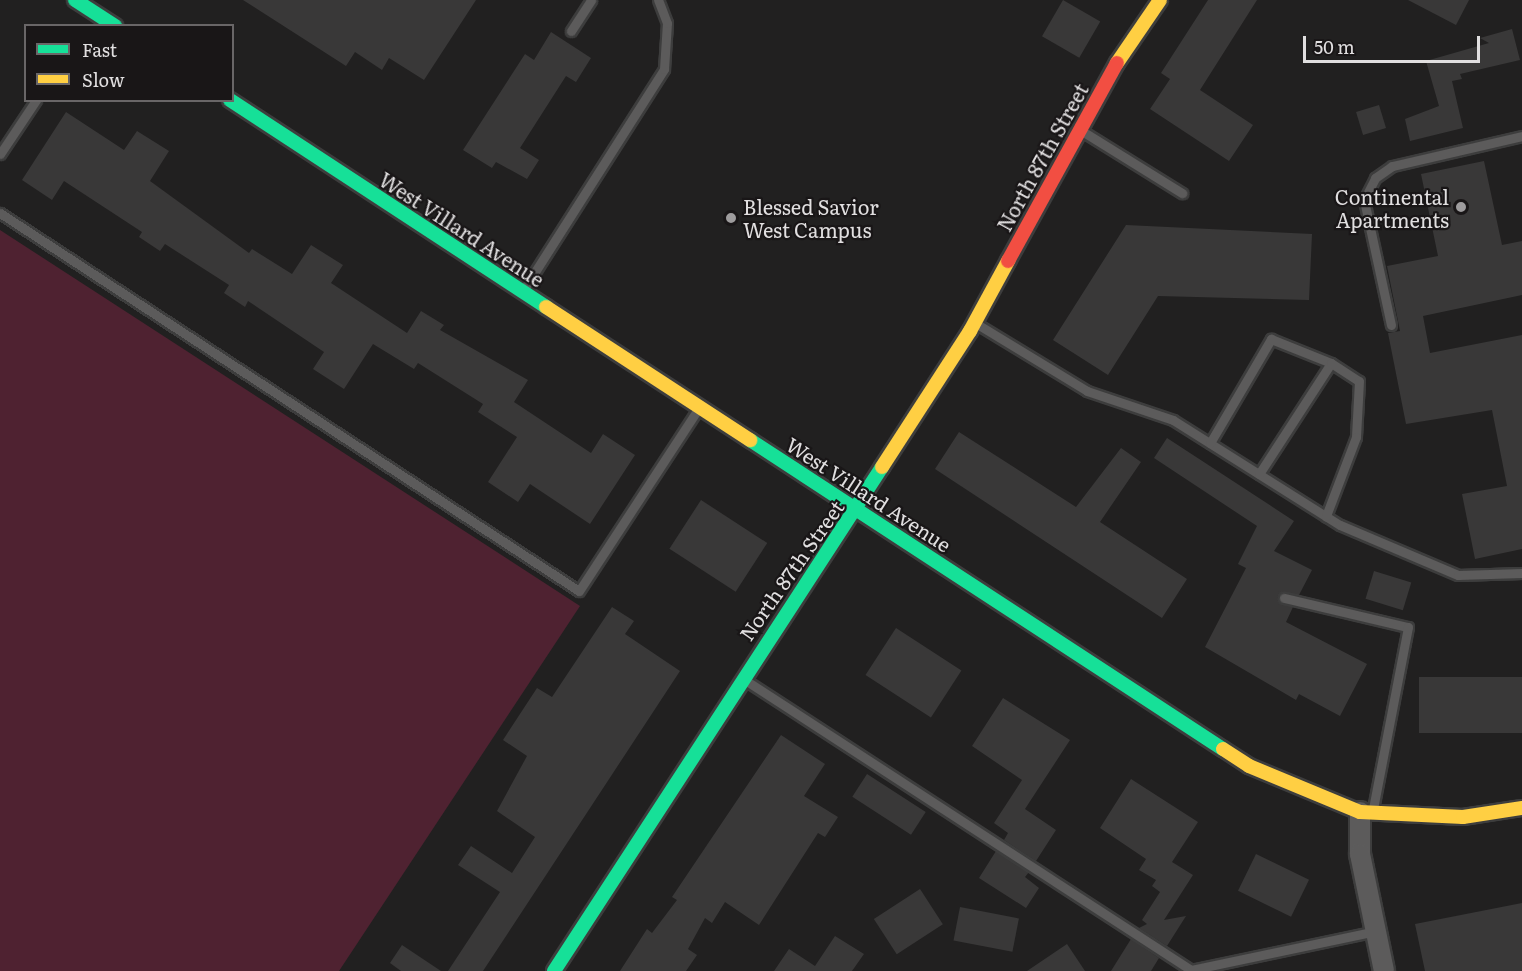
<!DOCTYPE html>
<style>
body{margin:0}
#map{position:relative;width:1522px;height:971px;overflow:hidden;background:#212020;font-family:Literata,serif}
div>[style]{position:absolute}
.green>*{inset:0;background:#4f2231}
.building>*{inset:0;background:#393838;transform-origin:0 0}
.roads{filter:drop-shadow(2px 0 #3d3d3d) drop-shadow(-2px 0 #3d3d3d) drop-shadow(0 2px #3d3d3d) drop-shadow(0 -2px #3d3d3d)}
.lane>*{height:9px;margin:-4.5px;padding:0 4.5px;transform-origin:4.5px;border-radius:4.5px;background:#5c5b5b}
.street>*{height:20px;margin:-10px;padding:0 10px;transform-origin:10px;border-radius:10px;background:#5c5b5b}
.fast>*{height:14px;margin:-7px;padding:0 7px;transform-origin:7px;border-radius:7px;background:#16e098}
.slow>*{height:14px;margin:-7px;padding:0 7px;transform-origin:7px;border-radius:7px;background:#ffcf43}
.jam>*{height:14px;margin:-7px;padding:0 7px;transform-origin:7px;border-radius:7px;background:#f24e42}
.dots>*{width:16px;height:16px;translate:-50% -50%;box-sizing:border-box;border:3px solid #191617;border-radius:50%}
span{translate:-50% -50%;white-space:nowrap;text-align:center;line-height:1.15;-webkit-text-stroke:4.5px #191617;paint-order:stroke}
.street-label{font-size:20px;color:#e1dfe0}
.poi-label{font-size:20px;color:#e1dfe0}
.right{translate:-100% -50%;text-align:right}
.left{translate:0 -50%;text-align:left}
.legend{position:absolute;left:24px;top:24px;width:210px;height:78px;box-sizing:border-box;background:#191617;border:2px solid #696667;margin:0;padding:8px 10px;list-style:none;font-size:18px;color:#e1dfe0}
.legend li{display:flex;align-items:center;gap:12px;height:30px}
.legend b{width:30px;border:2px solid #696667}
.scale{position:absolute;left:1303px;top:36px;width:177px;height:27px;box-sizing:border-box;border:3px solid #e1dfe0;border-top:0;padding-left:8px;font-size:18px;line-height:21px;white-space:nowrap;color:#e1dfe0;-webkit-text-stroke:4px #191617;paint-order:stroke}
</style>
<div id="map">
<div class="green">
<i style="clip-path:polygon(0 230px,580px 606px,339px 971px,0 971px)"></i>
</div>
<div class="building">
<i style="clip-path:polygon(243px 0,476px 0,424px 80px,389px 58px,382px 70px,355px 52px,346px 66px)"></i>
<i style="left:1063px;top:0;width:43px;height:42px;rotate:30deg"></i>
<i style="clip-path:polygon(1208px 0,1257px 0,1200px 90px,1253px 125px,1229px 161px,1150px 109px,1170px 79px,1161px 73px)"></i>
<i style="clip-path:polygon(1408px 0,1469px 0,1456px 25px)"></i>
<i style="clip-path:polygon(1512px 29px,1520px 60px,1460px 74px,1462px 79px,1452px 81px,1463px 128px,1410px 141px,1405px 119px,1439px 106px,1426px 61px,1489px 43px,1480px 38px)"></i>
<i style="clip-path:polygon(551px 32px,591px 58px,576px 82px,566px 76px,520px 148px,539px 160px,527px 179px,496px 162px,492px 168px,463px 150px,525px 54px,534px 60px)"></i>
<i style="left:1379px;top:105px;width:24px;height:24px;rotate:73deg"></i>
<i style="clip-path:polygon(66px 112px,124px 150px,137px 131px,169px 151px,150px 181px,249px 253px,252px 249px,292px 274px,311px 245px,343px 265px,331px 283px,407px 333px,421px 311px,444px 325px,440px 330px,528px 380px,514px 402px,591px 453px,603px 434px,635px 455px,590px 524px,530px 484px,518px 502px,488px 482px,517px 437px,478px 412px,483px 404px,418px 363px,414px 369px,373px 344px,344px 389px,313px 369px,324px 352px,248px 301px,245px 307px,224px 293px,229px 285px,165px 244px,160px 251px,139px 237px,142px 232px,64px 181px,52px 200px,22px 180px)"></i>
<i style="clip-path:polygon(1484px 161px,1502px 245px,1522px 241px,1522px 295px,1423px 316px,1430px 353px,1522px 335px,1522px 549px,1475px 559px,1462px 494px,1507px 486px,1492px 410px,1406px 424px,1388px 333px,1400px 331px,1387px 266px,1438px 256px,1421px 174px)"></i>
<i style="clip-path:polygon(1126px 225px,1312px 234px,1309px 300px,1158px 296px,1108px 375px,1053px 340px)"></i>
<i style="clip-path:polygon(959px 432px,1076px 507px,1121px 448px,1141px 462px,1100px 522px,1187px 579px,1162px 618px,935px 469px)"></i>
<i style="clip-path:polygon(1167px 438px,1294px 521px,1274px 551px,1312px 570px,1299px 595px,1278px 596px,1280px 603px,1293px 607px,1286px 622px,1367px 664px,1340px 716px,1299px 694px,1296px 700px,1205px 647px,1246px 568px,1238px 564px,1257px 526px,1154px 458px)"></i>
<i style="left:701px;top:500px;width:79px;height:58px;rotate:33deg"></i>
<i style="left:1374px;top:571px;width:39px;height:29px;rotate:17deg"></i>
<i style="clip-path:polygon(612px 607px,634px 621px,625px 634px,680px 671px,483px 971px,448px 971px,500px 892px,458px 865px,471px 846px,512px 873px,535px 837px,497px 811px,527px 756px,503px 740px,537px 688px,552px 697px)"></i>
<i style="left:896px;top:628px;width:78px;height:56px;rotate:33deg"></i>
<i style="left:1522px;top:677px;width:56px;height:103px;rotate:90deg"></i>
<i style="clip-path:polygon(1003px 698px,1070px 740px,1025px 809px,1056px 830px,1036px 861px,1004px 840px,1008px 833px,994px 823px,1022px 780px,972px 746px)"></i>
<i style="clip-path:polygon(781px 735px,825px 764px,804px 796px,838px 817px,825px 837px,818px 833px,759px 925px,725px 902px,712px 923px,705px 918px,688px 949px,697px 955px,686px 971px,620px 971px,647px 929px,652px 933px,677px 900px,672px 897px)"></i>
<i style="left:867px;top:774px;width:70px;height:27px;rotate:33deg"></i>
<i style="clip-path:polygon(1131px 779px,1198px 822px,1172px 862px,1193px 875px,1164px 920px,1186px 916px,1167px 946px,1139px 928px,1147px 924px,1142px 920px,1160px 892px,1152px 886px,1156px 880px,1139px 870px,1146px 859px,1100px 828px)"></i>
<i style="clip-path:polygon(996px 851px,1029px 872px,1025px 877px,1039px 888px,1026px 908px,979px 878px)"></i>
<i style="left:1256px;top:854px;width:59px;height:41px;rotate:26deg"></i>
<i style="left:920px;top:889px;width:42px;height:55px;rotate:57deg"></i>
<i style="clip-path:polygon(1522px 903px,1522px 971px,1425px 971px,1415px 924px)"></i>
<i style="left:960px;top:907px;width:60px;height:34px;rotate:11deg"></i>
<i style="clip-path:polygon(835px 936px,864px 954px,852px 971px,774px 971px,789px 949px,815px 966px)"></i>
<i style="clip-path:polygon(1131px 939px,1159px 958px,1151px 971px,1111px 971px)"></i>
<i style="clip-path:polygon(1067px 944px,1085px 971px,1027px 971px)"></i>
<i style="clip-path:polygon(402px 945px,441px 971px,401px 971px,390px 963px)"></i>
</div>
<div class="roads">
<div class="lane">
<i style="left:571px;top:31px;width:37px;rotate:-57deg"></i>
<i style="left:1082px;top:131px;width:118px;rotate:31.8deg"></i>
<i style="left:0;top:154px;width:65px;rotate:-56.3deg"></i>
<i style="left:0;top:213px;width:691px;rotate:33.14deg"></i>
<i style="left:579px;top:591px;width:217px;rotate:-56.8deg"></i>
<i style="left:524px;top:289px;width:261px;rotate:-57.5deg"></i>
<i style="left:664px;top:69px;width:46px;rotate:-86.3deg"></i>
<i style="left:667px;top:23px;width:25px;rotate:-111deg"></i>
<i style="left:977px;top:324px;width:129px;rotate:31.3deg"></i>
<i style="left:1087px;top:391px;width:91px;rotate:18.6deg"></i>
<i style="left:1173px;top:420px;width:197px;rotate:32.2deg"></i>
<i style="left:1340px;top:525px;width:128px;rotate:23deg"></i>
<i style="left:1458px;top:575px;width:64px;rotate:-1.8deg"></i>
<i style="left:1391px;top:325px;width:128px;rotate:-102.2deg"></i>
<i style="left:1364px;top:200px;width:25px;rotate:-63deg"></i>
<i style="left:1375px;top:178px;width:21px;rotate:-35deg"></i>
<i style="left:1392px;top:166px;width:133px;rotate:-13deg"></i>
<i style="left:1210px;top:443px;width:121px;rotate:-59.6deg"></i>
<i style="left:1271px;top:339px;width:65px;rotate:21.8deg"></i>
<i style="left:1259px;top:474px;width:132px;rotate:-57deg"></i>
<i style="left:1331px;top:363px;width:33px;rotate:33deg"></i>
<i style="left:1359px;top:381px;width:56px;rotate:93.1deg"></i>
<i style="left:1356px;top:437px;width:85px;rotate:110.8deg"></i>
<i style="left:1284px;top:598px;width:127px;rotate:13.2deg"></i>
<i style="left:1408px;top:627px;width:185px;rotate:100.9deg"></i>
<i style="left:745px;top:680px;width:532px;rotate:33.03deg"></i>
<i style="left:1191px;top:970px;width:189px;rotate:-11.9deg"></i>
</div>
<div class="street">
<i style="left:1360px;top:812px;width:42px;rotate:90deg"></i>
<i style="left:1360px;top:854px;width:119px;rotate:78.4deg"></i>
</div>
<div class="fast">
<i style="left:75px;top:0;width:48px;rotate:33deg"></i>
<i style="left:230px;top:100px;width:378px;rotate:33.2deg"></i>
<i style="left:750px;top:440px;width:565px;rotate:33.16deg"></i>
<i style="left:554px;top:971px;width:601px;rotate:-56.94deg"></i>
</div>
<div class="slow">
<i style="left:1117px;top:63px;width:76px;rotate:-55.7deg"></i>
<i style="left:546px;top:307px;width:244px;rotate:33.1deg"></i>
<i style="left:882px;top:467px;width:162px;rotate:-57.1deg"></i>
<i style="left:970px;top:331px;width:80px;rotate:-61.5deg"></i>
<i style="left:1223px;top:749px;width:31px;rotate:33deg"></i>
<i style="left:1249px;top:766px;width:120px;rotate:22.5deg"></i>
<i style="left:1360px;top:812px;width:103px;rotate:2.8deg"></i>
<i style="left:1463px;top:817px;width:60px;rotate:-8.7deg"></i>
</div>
<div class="jam">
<i style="left:1008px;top:261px;width:226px;rotate:-61.2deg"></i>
</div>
</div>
<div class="dots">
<i style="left:1461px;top:207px;background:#9e9c9d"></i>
<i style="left:731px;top:218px;background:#9e9c9d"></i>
</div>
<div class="street-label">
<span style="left:1042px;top:157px;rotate:-61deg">North 87th Street</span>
<span style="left:462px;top:229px;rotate:33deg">West Villard Avenue</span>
<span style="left:869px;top:494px;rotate:33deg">West Villard Avenue</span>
<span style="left:791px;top:570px;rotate:-55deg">North 87th Street</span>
</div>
<div class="poi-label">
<span class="right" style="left:1449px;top:208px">Continental<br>Apartments</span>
<span class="left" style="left:743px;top:218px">Blessed Savior<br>West Campus</span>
</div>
<ul class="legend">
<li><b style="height:8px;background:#16e098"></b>Fast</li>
<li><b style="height:8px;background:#ffcf43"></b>Slow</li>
</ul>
<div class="scale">50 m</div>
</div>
